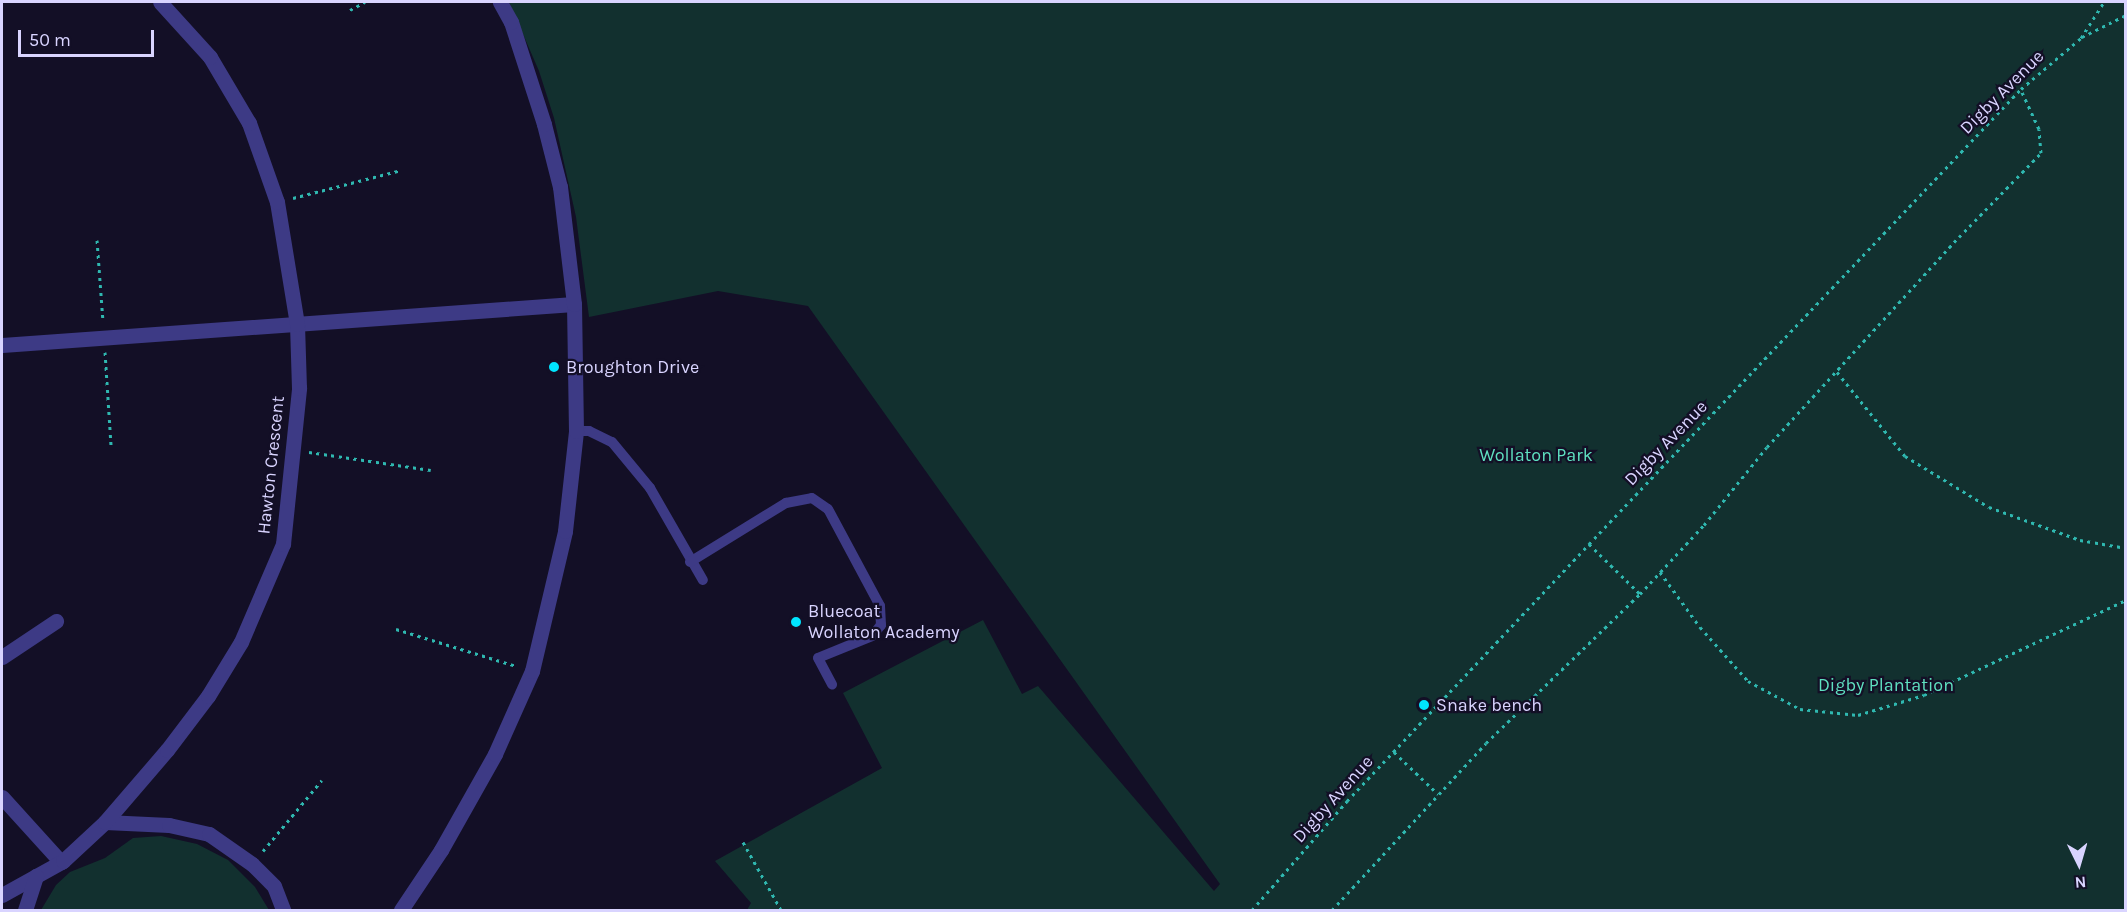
<!DOCTYPE html>
<style>
body{margin:0}
#map{position:relative;width:2127px;height:912px;overflow:hidden;background:#130f26;font-family:Karla,sans-serif}
div>[style]{position:absolute}
.green>*{inset:0;background:#12302f}
.path>*{height:3px;margin-top:-1.5px;transform-origin:0;background:repeating-linear-gradient(90deg,#2fb8b0 0 3px,transparent 0 7.5px)}
.lane>*{height:10px;margin:-5px;padding:0 5px;transform-origin:5px;border-radius:5px;background:#3d3a85}
.street>*{height:15px;margin:-7.5px;padding:0 7.5px;transform-origin:7.5px;border-radius:7.5px;background:#3d3a85}
.dots>*{width:16px;height:16px;translate:-50% -50%;box-sizing:border-box;border:3px solid #130f26;border-radius:50%}
span{translate:-50% -50%;white-space:nowrap;text-align:center;line-height:1.15;-webkit-text-stroke:4.5px #130f26;paint-order:stroke}
.street-label{font-size:18px;color:#d9d4ff}
.poi-label{font-size:18px;color:#d9d4ff}
.left{translate:0 -50%;text-align:left}
.park-label{font-size:18px;color:#5fe0c0}
.frame{position:absolute;inset:0;border:3px solid #d9d4ff;pointer-events:none}
.north{position:absolute;left:2049px;top:834px;width:60px;height:60px;-webkit-text-stroke:4px #130f26;paint-order:stroke;rotate:175deg;font-size:16px;font-weight:700;line-height:24px;text-align:center;color:#d9d4ff}
.north::after{content:'';display:block;margin:auto;width:21px;height:27px;background:#d9d4ff;clip-path:polygon(50% 0,100% 100%,50% 72%,0 100%)}
.scale{position:absolute;left:18px;top:30px;width:136px;height:27px;box-sizing:border-box;border:3px solid #d9d4ff;border-top:0;padding-left:8px;font-size:18px;line-height:21px;white-space:nowrap;color:#d9d4ff;-webkit-text-stroke:4px #130f26;paint-order:stroke}
</style>
<div id="map">
<div class="green">
<i style="clip-path:polygon(509px 2px,2125px 2px,2125px 910px,747px 910px,751px 903px,715px 861px,882px 768px,843px 693px,983px 620px,1022px 694px,1038px 686px,1214px 891px,1220px 884px,808px 306px,718px 291px,589px 317px,576px 217px,554px 118px,539px 71px)"></i>
<i style="clip-path:polygon(161px 836px,197px 844px,228px 860px,255px 887px,269px 910px,41px 910px,56px 885px,70px 872px,105px 858px,133px 838px)"></i>
</div>
<div class="path">
<i style="left:350px;top:10px;width:17px;rotate:-28deg"></i>
<i style="left:2082px;top:37px;width:49px;rotate:-26.6deg"></i>
<i style="left:293px;top:198px;width:112px;rotate:-14.5deg"></i>
<i style="left:97px;top:240px;width:82px;rotate:85.8deg"></i>
<i style="left:105px;top:352px;width:93px;rotate:86.3deg"></i>
<i style="left:1837px;top:372px;width:108px;rotate:51deg"></i>
<i style="left:1905px;top:456px;width:98px;rotate:31.3deg"></i>
<i style="left:1989px;top:507px;width:97px;rotate:19.9deg"></i>
<i style="left:2080px;top:540px;width:47px;rotate:9.9deg"></i>
<i style="left:309px;top:452px;width:123px;rotate:8.4deg"></i>
<i style="left:1589px;top:544px;width:71px;rotate:44.4deg"></i>
<i style="left:1660px;top:572px;width:68px;rotate:54deg"></i>
<i style="left:1700px;top:627px;width:72px;rotate:48.4deg"></i>
<i style="left:1748px;top:681px;width:59px;rotate:28.3deg"></i>
<i style="left:1800px;top:709px;width:58px;rotate:5.9deg"></i>
<i style="left:1858px;top:715px;width:69px;rotate:-16.9deg"></i>
<i style="left:1924px;top:695px;width:223px;rotate:-25.2deg"></i>
<i style="left:396px;top:629px;width:126px;rotate:17.1deg"></i>
<i style="left:1394px;top:752px;width:61px;rotate:43.7deg"></i>
<i style="left:743px;top:842px;width:78px;rotate:60.8deg"></i>
<i style="left:263px;top:851px;width:92px;rotate:-50.3deg"></i>
<i style="left:1252px;top:910px;width:145px;rotate:-48.9deg"></i>
<i style="left:1347px;top:801px;width:353px;rotate:-46.7deg"></i>
<i style="left:1589px;top:544px;width:627px;rotate:-46.49deg"></i>
<i style="left:2021px;top:89px;width:79px;rotate:-40.4deg"></i>
<i style="left:2081px;top:38px;width:43px;rotate:-57.4deg"></i>
<i style="left:1332px;top:910px;width:227px;rotate:-47.3deg"></i>
<i style="left:1486px;top:743px;width:214px;rotate:-44.1deg"></i>
<i style="left:1640px;top:594px;width:94px;rotate:-47.2deg"></i>
<i style="left:1704px;top:525px;width:100px;rotate:-51.1deg"></i>
<i style="left:1767px;top:447px;width:285px;rotate:-47.6deg"></i>
<i style="left:1959px;top:237px;width:117px;rotate:-45.7deg"></i>
<i style="left:2041px;top:153px;width:24px;rotate:-95deg"></i>
<i style="left:2039px;top:129px;width:43px;rotate:-114.8deg"></i>
</div>
<div class="lane">
<i style="left:576px;top:431px;width:13px"></i>
<i style="left:589px;top:431px;width:25px;rotate:26deg"></i>
<i style="left:612px;top:442px;width:60px;rotate:50.4deg"></i>
<i style="left:650px;top:488px;width:106px;rotate:60.1deg"></i>
<i style="left:690px;top:562px;width:113px;rotate:-31.6deg"></i>
<i style="left:786px;top:503px;width:26px;rotate:-11deg"></i>
<i style="left:812px;top:498px;width:19px;rotate:35deg"></i>
<i style="left:828px;top:509px;width:110px;rotate:61.8deg"></i>
<i style="left:880px;top:606px;width:19px;rotate:87deg"></i>
<i style="left:881px;top:625px;width:14px;rotate:129deg"></i>
<i style="left:872px;top:636px;width:58px;rotate:157.8deg"></i>
<i style="left:818px;top:658px;width:30px;rotate:62deg"></i>
</div>
<div class="street">
<i style="left:2px;top:345px;width:573px;rotate:-4.1deg"></i>
<i style="left:2px;top:657px;width:65px;rotate:-33.7deg"></i>
<i style="left:2px;top:797px;width:88px;rotate:47.8deg"></i>
<i style="left:105px;top:822px;width:64px;rotate:2.7deg"></i>
<i style="left:169px;top:825px;width:41px;rotate:12.7deg"></i>
<i style="left:209px;top:834px;width:52px;rotate:34.9deg"></i>
<i style="left:252px;top:864px;width:31px;rotate:45deg"></i>
<i style="left:274px;top:886px;width:26px;rotate:69deg"></i>
<i style="left:2px;top:895px;width:70px;rotate:-29.1deg"></i>
<i style="left:63px;top:861px;width:57px;rotate:-42.9deg"></i>
<i style="left:105px;top:822px;width:95px;rotate:-49.3deg"></i>
<i style="left:167px;top:750px;width:68px;rotate:-52.8deg"></i>
<i style="left:208px;top:696px;width:63px;rotate:-58.6deg"></i>
<i style="left:241px;top:642px;width:107px;rotate:-66.8deg"></i>
<i style="left:283px;top:544px;width:157px;rotate:-84.1deg"></i>
<i style="left:299px;top:388px;width:64px;rotate:-91.8deg"></i>
<i style="left:297px;top:324px;width:124px;rotate:-99.3deg"></i>
<i style="left:277px;top:202px;width:84px;rotate:-109.5deg"></i>
<i style="left:249px;top:123px;width:77px;rotate:-120.6deg"></i>
<i style="left:210px;top:57px;width:74px;rotate:-132.3deg"></i>
<i style="left:25px;top:910px;width:36px;rotate:-72deg"></i>
<i style="left:401px;top:910px;width:72px;rotate:-56.3deg"></i>
<i style="left:441px;top:850px;width:110px;rotate:-60.6deg"></i>
<i style="left:495px;top:754px;width:91px;rotate:-66deg"></i>
<i style="left:532px;top:671px;width:144px;rotate:-76.7deg"></i>
<i style="left:565px;top:531px;width:101px;rotate:-83.7deg"></i>
<i style="left:576px;top:431px;width:127px;rotate:-90.9deg"></i>
<i style="left:574px;top:304px;width:118px;rotate:-96.8deg"></i>
<i style="left:560px;top:187px;width:65px;rotate:-104.3deg"></i>
<i style="left:544px;top:124px;width:107px;rotate:-107.9deg"></i>
<i style="left:511px;top:22px;width:23px;rotate:-119deg"></i>
</div>
<div class="dots">
<i style="left:554px;top:367px;background:#00e5ff"></i>
<i style="left:796px;top:622px;background:#00e5ff"></i>
<i style="left:1424px;top:705px;background:#00e5ff"></i>
</div>
<div class="street-label">
<span style="left:2002px;top:92px;rotate:-45deg">Digby Avenue</span>
<span style="left:1666px;top:443px;rotate:-46deg">Digby Avenue</span>
<span style="left:271px;top:465px;rotate:-84deg">Hawton Crescent</span>
<span style="left:1333px;top:799px;rotate:-48deg">Digby Avenue</span>
</div>
<div class="poi-label">
<span class="left" style="left:566px;top:367px">Broughton Drive</span>
<span class="left" style="left:808px;top:622px">Bluecoat<br>Wollaton Academy</span>
<span class="left" style="left:1436px;top:705px">Snake bench</span>
</div>
<div class="park-label">
<span style="left:1536px;top:455px">Wollaton Park</span>
<span style="left:1886px;top:685px">Digby Plantation</span>
</div>
<div class="frame"></div>
<div class="north">N</div>
<div class="scale">50 m</div>
</div>
